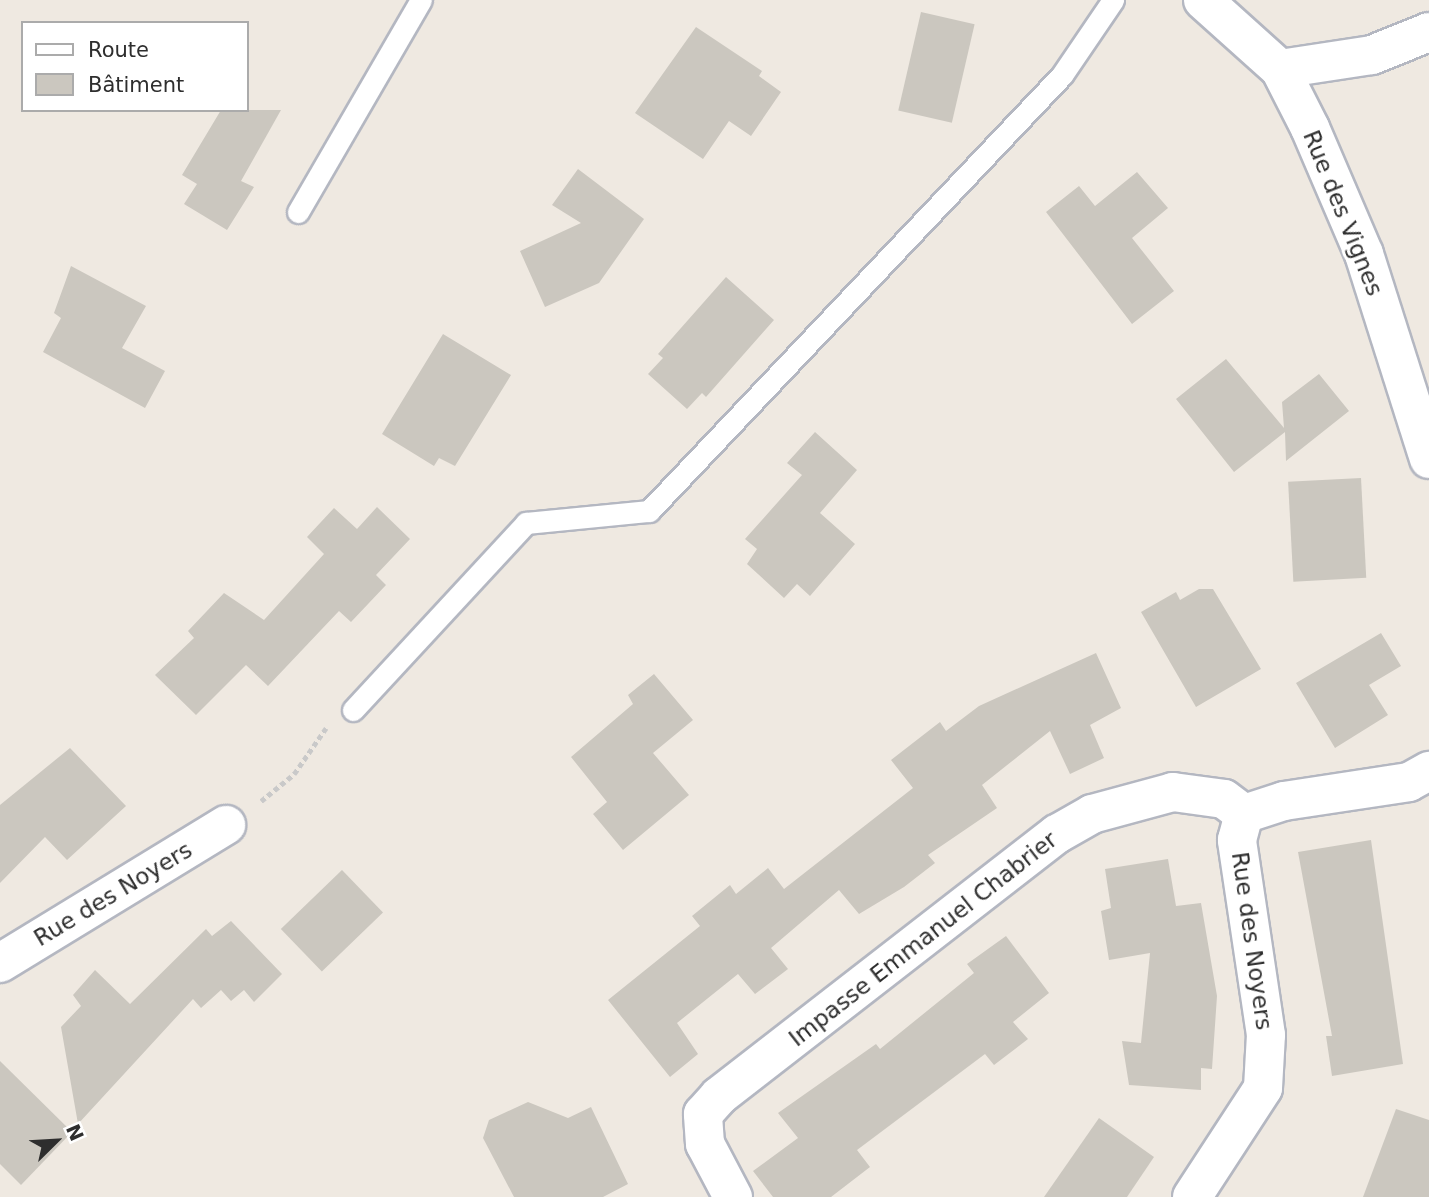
<!DOCTYPE html>
<meta charset="utf-8">
<style>
body{margin:0}
#map{position:relative;width:1429px;height:1197px;overflow:hidden;background:#efe9e1;font-family:"DejaVu Sans",sans-serif}
div>[style]{position:absolute}
.building>*{inset:0;background:#cbc7bf;transform-origin:0 0}
.path>*{height:4.5px;margin-top:-2.25px;transform-origin:0;background:repeating-linear-gradient(90deg,#c9c9c9 0 5px,transparent 0 8.5px)}
.roads{filter:drop-shadow(2px 0 #b4b7c1) drop-shadow(-2px 0 #b4b7c1) drop-shadow(0 2px #b4b7c1) drop-shadow(0 -2px #b4b7c1)}
.service>*{height:21px;margin:-10.5px;padding:0 10.5px;transform-origin:10.5px;border-radius:10.5px;background:#fff}
.minor>*{height:38px;margin:-19px;padding:0 19px;transform-origin:19px;border-radius:19px;background:#fff}
span{translate:-50% -50%;white-space:nowrap;text-align:center;line-height:1.15;-webkit-text-stroke:6px #fff;paint-order:stroke}
.street-label{font-size:23px;color:#2e2e2e}
.legend{position:absolute;left:21px;top:21px;width:228px;height:91px;box-sizing:border-box;background:#fff;border:2px solid #ababab;margin:0;padding:9px 12px;list-style:none;font-size:21px;color:#2e2e2e}
.legend li{display:flex;align-items:center;gap:14px;height:35px}
.legend b{width:35px;border:2px solid #ababab}
.north{position:absolute;left:21px;top:1106px;width:70px;height:70px;-webkit-text-stroke:5px #fff;paint-order:stroke;rotate:66deg;font-size:19px;font-weight:700;line-height:28px;text-align:center;color:#2e2e2e}
.north::after{content:'';display:block;margin:auto;width:24px;height:32px;background:#2e2e2e;clip-path:polygon(50% 0,100% 100%,50% 72%,0 100%)}
</style>
<div id="map">
<div class="building">
<i style="left:921px;top:12px;width:55px;height:101px;rotate:13deg"></i>
<i style="clip-path:polygon(696px 27px,762px 71px,759px 76px,781px 92px,751px 136px,729px 121px,703px 159px,635px 113px)"></i>
<i style="clip-path:polygon(221px 110px,281px 110px,241px 181px,254px 187px,227px 230px,184px 204px,197px 184px,182px 175px)"></i>
<i style="clip-path:polygon(578px 169px,644px 219px,599px 283px,545px 307px,520px 251px,581px 223px,552px 205px)"></i>
<i style="clip-path:polygon(1137px 172px,1168px 208px,1132px 238px,1174px 291px,1132px 324px,1046px 212px,1079px 186px,1095px 206px)"></i>
<i style="clip-path:polygon(71px 266px,146px 306px,122px 348px,165px 371px,145px 408px,43px 352px,61px 318px,54px 313px)"></i>
<i style="clip-path:polygon(726px 277px,774px 320px,706px 397px,702px 393px,687px 409px,648px 374px,663px 358px,658px 354px)"></i>
<i style="clip-path:polygon(443px 334px,511px 375px,455px 466px,439px 458px,434px 466px,382px 434px)"></i>
<i style="clip-path:polygon(1226px 359px,1284px 428px,1282px 402px,1319px 374px,1349px 411px,1286px 461px,1285px 432px,1234px 472px,1176px 399px)"></i>
<i style="clip-path:polygon(815px 432px,857px 470px,820px 513px,855px 544px,810px 596px,797px 584px,784px 598px,747px 564px,757px 549px,745px 539px,802px 475px,787px 463px)"></i>
<i style="left:1361px;top:478px;width:100px;height:73px;rotate:87deg"></i>
<i style="clip-path:polygon(377px 507px,410px 539px,376px 575px,386px 585px,351px 622px,339px 611px,268px 686px,246px 665px,196px 715px,155px 675px,194px 638px,188px 631px,224px 593px,264px 620px,324px 554px,307px 537px,334px 508px,357px 529px)"></i>
<i style="clip-path:polygon(1199px 589px,1213px 589px,1261px 669px,1196px 707px,1141px 612px,1176px 592px,1180px 600px)"></i>
<i style="clip-path:polygon(1381px 633px,1401px 666px,1369px 685px,1388px 715px,1335px 748px,1296px 683px)"></i>
<i style="clip-path:polygon(1096px 653px,1121px 708px,1090px 725px,1104px 758px,1070px 774px,1050px 731px,982px 785px,997px 808px,928px 855px,935px 863px,904px 887px,859px 914px,839px 890px,771px 948px,788px 969px,755px 994px,738px 974px,677px 1023px,698px 1054px,670px 1077px,608px 1000px,700px 926px,692px 916px,730px 885px,736px 894px,768px 868px,784px 889px,913px 788px,891px 760px,940px 722px,946px 731px,979px 706px)"></i>
<i style="clip-path:polygon(654px 674px,693px 720px,653px 753px,689px 795px,623px 850px,593px 814px,607px 802px,571px 757px,633px 704px,628px 695px)"></i>
<i style="clip-path:polygon(70px 748px,126px 806px,67px 860px,45px 837px,0 883px,0 805px)"></i>
<i style="clip-path:polygon(1371px 840px,1403px 1064px,1332px 1076px,1326px 1036px,1332px 1036px,1298px 852px)"></i>
<i style="clip-path:polygon(1168px 859px,1176px 906px,1201px 903px,1217px 996px,1212px 1069px,1201px 1068px,1201px 1090px,1129px 1085px,1122px 1041px,1141px 1043px,1150px 953px,1109px 960px,1101px 911px,1111px 908px,1105px 869px)"></i>
<i style="left:342px;top:870px;width:59px;height:85px;rotate:46deg"></i>
<i style="clip-path:polygon(231px 921px,282px 974px,254px 1002px,244px 990px,231px 1001px,221px 990px,201px 1008px,193px 999px,78px 1124px,61px 1027px,81px 1006px,73px 995px,95px 970px,130px 1004px,206px 929px,212px 936px)"></i>
<i style="clip-path:polygon(1006px 936px,1049px 993px,1013px 1022px,1028px 1039px,994px 1065px,985px 1054px,857px 1150px,870px 1167px,831px 1197px,773px 1197px,753px 1171px,798px 1138px,778px 1113px,876px 1044px,880px 1049px,974px 973px,967px 964px)"></i>
<i style="clip-path:polygon(0 1061px,72px 1132px,21px 1185px,0 1164px)"></i>
<i style="clip-path:polygon(528px 1102px,568px 1118px,591px 1107px,628px 1184px,603px 1197px,514px 1197px,483px 1138px,489px 1120px)"></i>
<i style="clip-path:polygon(1396px 1109px,1429px 1120px,1429px 1197px,1363px 1197px)"></i>
<i style="clip-path:polygon(1099px 1118px,1154px 1157px,1127px 1197px,1044px 1197px)"></i>
</div>
<div class="path">
<i style="left:261px;top:801px;width:43px;rotate:-39.3deg"></i>
<i style="left:294px;top:774px;width:56px;rotate:-55.2deg"></i>
</div>
<div class="roads">
<div class="service">
<i style="left:298px;top:212px;width:245px;rotate:-59.9deg"></i>
<i style="left:353px;top:710px;width:255px;rotate:-47.2deg"></i>
<i style="left:526px;top:523px;width:124px;rotate:-5.6deg"></i>
<i style="left:649px;top:511px;width:601px;rotate:-46.55deg"></i>
<i style="left:1062px;top:75px;width:91px;rotate:-55.8deg"></i>
</div>
<div class="minor">
<i style="left:1203px;top:0;width:103px;rotate:41.9deg"></i>
<i style="left:1280px;top:69px;width:66px;rotate:63deg"></i>
<i style="left:1310px;top:128px;width:137px;rotate:66.8deg"></i>
<i style="left:1364px;top:254px;width:215px;rotate:72.4deg"></i>
<i style="left:1280px;top:69px;width:93px;rotate:-8.7deg"></i>
<i style="left:1372px;top:55px;width:61px;rotate:-22deg"></i>
<i style="left:0;top:963px;width:265px;rotate:-31.4deg"></i>
<i style="left:733px;top:1197px;width:60px;rotate:-117.8deg"></i>
<i style="left:705px;top:1144px;width:30px;rotate:-94deg"></i>
<i style="left:703px;top:1114px;width:24px;rotate:-48deg"></i>
<i style="left:719px;top:1096px;width:428px;rotate:-37.8deg"></i>
<i style="left:1057px;top:834px;width:40px;rotate:-29.7deg"></i>
<i style="left:1092px;top:814px;width:84px;rotate:-15.2deg"></i>
<i style="left:1173px;top:792px;width:51px;rotate:7.8deg"></i>
<i style="left:1224px;top:799px;width:25px;rotate:37deg"></i>
<i style="left:1192px;top:1197px;width:130px;rotate:-56.9deg"></i>
<i style="left:1263px;top:1088px;width:53px;rotate:-86.8deg"></i>
<i style="left:1266px;top:1035px;width:197px;rotate:-98.5deg"></i>
<i style="left:1237px;top:840px;width:27px;rotate:-75deg"></i>
<i style="left:1244px;top:814px;width:42px;rotate:-18deg"></i>
<i style="left:1284px;top:801px;width:126px;rotate:-8.6deg"></i>
<i style="left:1409px;top:782px;width:23px;rotate:-29deg"></i>
</div>
</div>
<div class="street-label">
<span style="left:1343px;top:213px;rotate:68deg">Rue des Vignes</span>
<span style="left:113px;top:894px;rotate:-31deg">Rue des Noyers</span>
<span style="left:923px;top:939px;rotate:-38deg">Impasse Emmanuel Chabrier</span>
<span style="left:1252px;top:941px;rotate:82deg">Rue des Noyers</span>
</div>
<ul class="legend">
<li><b style="height:9px;background:#fff"></b>Route</li>
<li><b style="height:19px;background:#cbc7bf"></b>Bâtiment</li>
</ul>
<div class="north">N</div>
</div>
